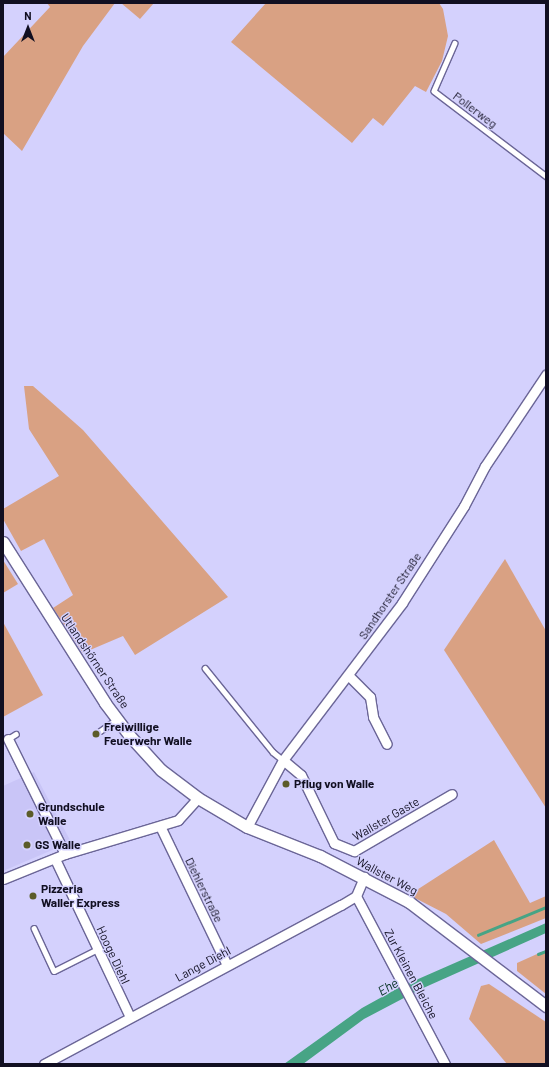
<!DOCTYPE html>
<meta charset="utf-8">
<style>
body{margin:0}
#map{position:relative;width:549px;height:1067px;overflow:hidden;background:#d4d1fd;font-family:Barlow,sans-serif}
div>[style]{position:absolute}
.built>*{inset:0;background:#c9c5f7}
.green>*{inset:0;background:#d9a183}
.water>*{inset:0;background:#47a485}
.stream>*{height:2.5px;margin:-1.25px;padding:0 1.25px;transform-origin:1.25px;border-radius:1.25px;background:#47a485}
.roads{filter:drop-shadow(1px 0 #6b6697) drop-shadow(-1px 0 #6b6697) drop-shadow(0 1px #6b6697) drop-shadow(0 -1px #6b6697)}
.service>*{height:4.5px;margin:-2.25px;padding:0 2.25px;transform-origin:2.25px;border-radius:2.25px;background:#fff}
.minor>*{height:9px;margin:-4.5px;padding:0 4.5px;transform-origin:4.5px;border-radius:4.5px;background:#fff}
.tertiary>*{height:11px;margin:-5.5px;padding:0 5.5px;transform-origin:5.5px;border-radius:5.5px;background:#fff}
.dots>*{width:11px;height:11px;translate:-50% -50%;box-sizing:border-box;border:2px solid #d4d1fd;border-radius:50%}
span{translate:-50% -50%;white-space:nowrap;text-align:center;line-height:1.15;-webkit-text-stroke:3px #d4d1fd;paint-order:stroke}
.street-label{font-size:12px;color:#110f21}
.poi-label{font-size:12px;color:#110f21;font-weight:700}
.left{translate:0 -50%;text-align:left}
.water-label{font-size:13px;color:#053124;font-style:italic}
.frame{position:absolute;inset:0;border:4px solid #110f21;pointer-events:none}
.north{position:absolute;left:8px;top:8px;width:40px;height:40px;-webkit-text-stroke:3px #d4d1fd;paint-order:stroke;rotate:0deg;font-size:11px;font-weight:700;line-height:16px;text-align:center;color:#110f21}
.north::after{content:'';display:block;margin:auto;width:14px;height:18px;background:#110f21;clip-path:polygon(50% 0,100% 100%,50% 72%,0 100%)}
</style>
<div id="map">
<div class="built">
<i style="clip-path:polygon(34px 772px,71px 842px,3px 871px,3px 786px)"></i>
</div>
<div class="green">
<i style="clip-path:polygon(47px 3px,115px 3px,83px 46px,22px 151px,3px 133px,3px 57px,50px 7px)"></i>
<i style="clip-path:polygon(121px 3px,154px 3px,140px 19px)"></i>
<i style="clip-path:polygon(266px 3px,439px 3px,443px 9px,448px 36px,442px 61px,426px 92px,415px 86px,383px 126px,373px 118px,352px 143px,231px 42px)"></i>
<i style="clip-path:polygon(24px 386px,33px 386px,83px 430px,228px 597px,135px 655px,123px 636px,83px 653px,53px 608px,73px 595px,44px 539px,21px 551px,3px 519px,3px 509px,59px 476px,29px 429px)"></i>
<i style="clip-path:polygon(505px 559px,546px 631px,546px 808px,444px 650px)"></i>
<i style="clip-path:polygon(3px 560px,18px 584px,3px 593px)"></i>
<i style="clip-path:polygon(3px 622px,43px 695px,3px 717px)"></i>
<i style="clip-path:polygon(494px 840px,530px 903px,546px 896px,546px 918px,481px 944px,446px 914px,409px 895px)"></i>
<i style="clip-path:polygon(546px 950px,546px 994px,517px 971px,517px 963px)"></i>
<i style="clip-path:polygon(489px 984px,546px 1022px,546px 1064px,507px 1064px,469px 1019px,481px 986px)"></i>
</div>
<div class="water">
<i style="clip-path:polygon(546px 923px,546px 933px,421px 989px,364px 1019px,303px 1064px,284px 1064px,362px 1008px,400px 987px)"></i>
</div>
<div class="stream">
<i style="left:478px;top:935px;width:74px;rotate:-22.4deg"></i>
<i style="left:538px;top:954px;width:9px;rotate:-21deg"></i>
</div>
<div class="roads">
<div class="service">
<i style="left:455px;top:43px;width:52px;rotate:113.6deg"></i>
<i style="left:434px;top:91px;width:141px;rotate:37.2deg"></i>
<i style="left:205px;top:668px;width:108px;rotate:51deg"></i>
<i style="left:273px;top:752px;width:13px;rotate:39deg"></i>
<i style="left:100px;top:731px;width:21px;rotate:-35deg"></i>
<i style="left:8px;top:739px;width:9px;rotate:-32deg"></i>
<i style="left:34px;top:928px;width:47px;rotate:65.1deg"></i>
<i style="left:54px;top:971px;width:49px;rotate:-26.6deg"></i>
</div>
<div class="minor">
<i style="left:349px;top:676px;width:30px;rotate:45deg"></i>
<i style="left:370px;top:697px;width:20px;rotate:81deg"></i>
<i style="left:373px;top:717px;width:30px;rotate:63deg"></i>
<i style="left:8px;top:739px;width:128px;rotate:63.6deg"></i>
<i style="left:283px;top:760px;width:23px;rotate:40deg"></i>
<i style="left:301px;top:775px;width:76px;rotate:64.1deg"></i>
<i style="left:334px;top:843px;width:22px;rotate:22deg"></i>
<i style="left:354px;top:851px;width:113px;rotate:-30.2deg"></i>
<i style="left:160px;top:826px;width:154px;rotate:64.3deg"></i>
<i style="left:247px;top:827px;width:76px;rotate:-61.8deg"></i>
<i style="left:283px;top:760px;width:197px;rotate:-52.8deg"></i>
<i style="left:402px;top:603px;width:115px;rotate:-57.4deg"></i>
<i style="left:464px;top:506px;width:45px;rotate:-62.3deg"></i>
<i style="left:485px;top:466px;width:110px;rotate:-56.2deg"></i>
<i style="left:55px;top:859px;width:175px;rotate:64.6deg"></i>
<i style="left:3px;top:879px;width:67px;rotate:-22deg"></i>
<i style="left:65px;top:854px;width:118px;rotate:-16.7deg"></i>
<i style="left:178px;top:820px;width:30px;rotate:-48deg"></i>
<i style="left:356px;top:896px;width:190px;rotate:62.1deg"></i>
<i style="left:44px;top:1064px;width:337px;rotate:-28.2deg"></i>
<i style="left:341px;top:905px;width:17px;rotate:-31deg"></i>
<i style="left:356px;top:896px;width:21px;rotate:-67deg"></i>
</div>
<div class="tertiary">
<i style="left:3px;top:542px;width:191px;rotate:57.6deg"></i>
<i style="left:105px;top:703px;width:40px;rotate:53deg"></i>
<i style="left:129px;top:735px;width:47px;rotate:47.6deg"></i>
<i style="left:161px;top:770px;width:46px;rotate:37.1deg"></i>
<i style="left:198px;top:798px;width:57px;rotate:30.6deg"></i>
<i style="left:247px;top:827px;width:79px;rotate:21.7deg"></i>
<i style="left:320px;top:856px;width:100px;rotate:27.3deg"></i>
<i style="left:409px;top:902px;width:172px;rotate:37.2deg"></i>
</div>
</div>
<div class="dots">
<i style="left:96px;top:734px;background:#5c5c29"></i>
<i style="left:286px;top:784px;background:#5c5c29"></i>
<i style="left:30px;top:814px;background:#5c5c29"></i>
<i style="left:27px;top:845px;background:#5c5c29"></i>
<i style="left:33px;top:896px;background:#5c5c29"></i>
</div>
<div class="street-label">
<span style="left:475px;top:110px;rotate:37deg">Pollerweg</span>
<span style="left:390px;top:596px;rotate:-56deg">Sandhorster Straße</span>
<span style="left:95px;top:661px;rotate:56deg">Utlandshörner Straße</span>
<span style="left:386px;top:819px;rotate:-30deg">Wallster Gaste</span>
<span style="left:387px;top:876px;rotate:28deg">Wallster Weg</span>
<span style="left:204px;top:890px;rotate:64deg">Diehlerstraße</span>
<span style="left:113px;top:955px;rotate:65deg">Hooge Diehl</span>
<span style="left:203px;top:964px;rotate:-28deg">Lange Diehl</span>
<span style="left:411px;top:974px;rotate:62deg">Zur Kleinen Bleiche</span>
</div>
<div class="poi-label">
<span class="left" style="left:104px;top:734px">Freiwillige<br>Feuerwehr Walle</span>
<span class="left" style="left:294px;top:784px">Pflug von Walle</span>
<span class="left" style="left:38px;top:814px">Grundschule<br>Walle</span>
<span class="left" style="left:35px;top:845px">GS Walle</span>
<span class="left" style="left:41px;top:896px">Pizzeria<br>Waller Express</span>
</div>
<div class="water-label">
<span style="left:388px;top:987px;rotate:-30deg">Ehe</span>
</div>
<div class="frame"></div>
<div class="north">N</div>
</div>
